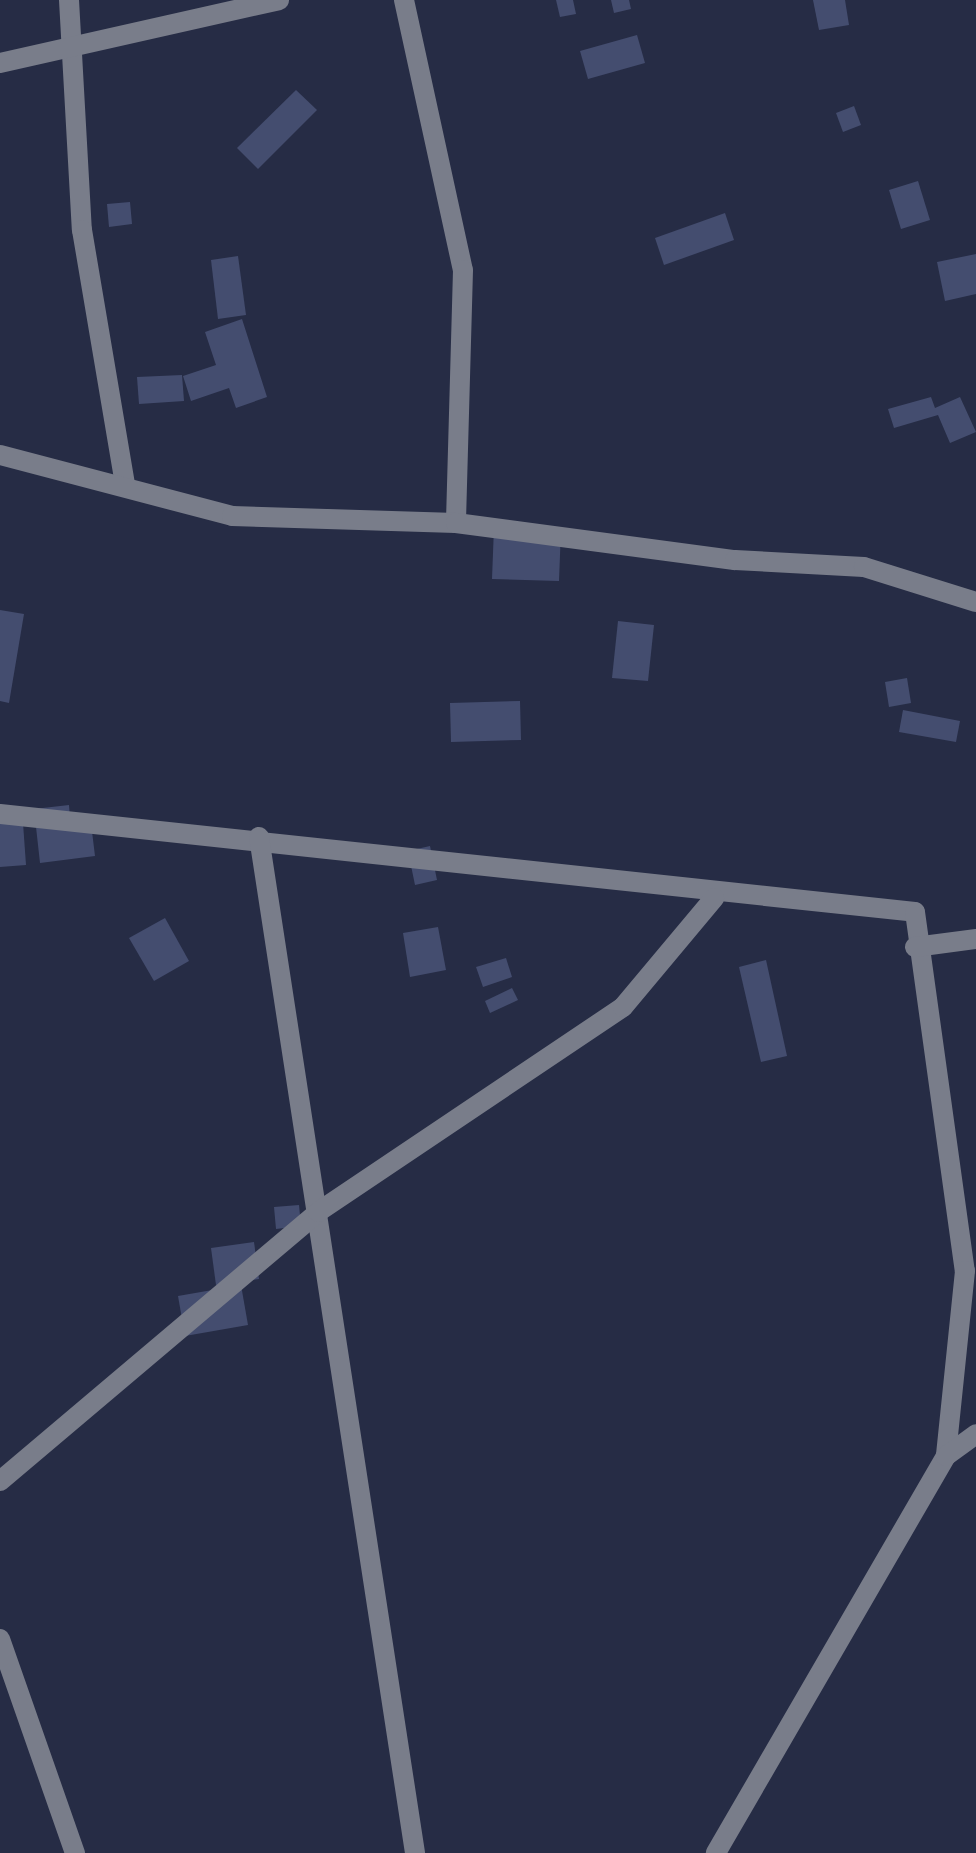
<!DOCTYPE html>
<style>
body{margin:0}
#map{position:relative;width:976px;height:1853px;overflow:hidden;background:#262c45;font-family:"Golos Text",sans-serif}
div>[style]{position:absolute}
.building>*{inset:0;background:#444d6f}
.street>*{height:20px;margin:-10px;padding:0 10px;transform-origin:10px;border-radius:10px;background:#797d8a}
span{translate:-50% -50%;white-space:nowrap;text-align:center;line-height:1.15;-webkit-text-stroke:10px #262c45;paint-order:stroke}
</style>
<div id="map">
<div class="building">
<i style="clip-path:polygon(556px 0,573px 0,576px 14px,560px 17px)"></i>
<i style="clip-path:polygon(611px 0,629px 0,631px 9px,614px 13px)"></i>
<i style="clip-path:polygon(813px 0,845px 0,849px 25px,819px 30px)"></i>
<i style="clip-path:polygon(637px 35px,645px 63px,588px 79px,580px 51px)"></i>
<i style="clip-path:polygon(296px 90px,317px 110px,258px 169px,237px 148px)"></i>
<i style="clip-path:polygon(854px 106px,861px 125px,843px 132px,836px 113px)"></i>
<i style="clip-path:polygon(918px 181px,930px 220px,901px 229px,889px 190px)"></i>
<i style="clip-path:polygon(130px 202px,132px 224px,109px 227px,107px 204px)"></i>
<i style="clip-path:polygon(725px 213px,734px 240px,664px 265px,655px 238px)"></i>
<i style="clip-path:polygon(976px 254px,976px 294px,945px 301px,937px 262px)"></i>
<i style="clip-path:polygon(238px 256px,246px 315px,218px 319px,211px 260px)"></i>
<i style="clip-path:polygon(242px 319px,267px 397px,236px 408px,229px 388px,191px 401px,183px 376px,216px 365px,205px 332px)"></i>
<i style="clip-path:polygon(182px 375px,184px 401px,139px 404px,137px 377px)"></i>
<i style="clip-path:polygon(931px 397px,935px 408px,960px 397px,976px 432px,950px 443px,938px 415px,894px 428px,888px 409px)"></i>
<i style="clip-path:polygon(494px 527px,561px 529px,559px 581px,492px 579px)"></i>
<i style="clip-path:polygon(0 610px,24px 614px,9px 703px,0 701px)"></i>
<i style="clip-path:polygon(618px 621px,654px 625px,648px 681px,612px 678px)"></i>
<i style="clip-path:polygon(907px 678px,911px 703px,889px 707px,885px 682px)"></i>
<i style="clip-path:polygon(520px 701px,521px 740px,451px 742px,450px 703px)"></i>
<i style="clip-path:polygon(903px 710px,960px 721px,956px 742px,899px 732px)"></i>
<i style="clip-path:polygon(69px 805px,70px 818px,90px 815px,95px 856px,40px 863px,34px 809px)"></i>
<i style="clip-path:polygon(23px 823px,26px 865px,0 867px,0 824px)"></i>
<i style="clip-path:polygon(430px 846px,437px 880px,415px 885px,408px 851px)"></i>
<i style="clip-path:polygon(165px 918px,189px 961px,154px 981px,129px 938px)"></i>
<i style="clip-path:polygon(438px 927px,446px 970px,410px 977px,403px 933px)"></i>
<i style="clip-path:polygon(506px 958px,512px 977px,483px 987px,476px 967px)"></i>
<i style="clip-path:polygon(766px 960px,787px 1056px,761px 1062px,739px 967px)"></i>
<i style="clip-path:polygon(512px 988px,518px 1000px,490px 1013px,485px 1001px)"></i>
<i style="clip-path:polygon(299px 1205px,301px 1226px,276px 1229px,274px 1207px)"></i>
<i style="clip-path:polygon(254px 1242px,259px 1279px,216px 1285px,211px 1248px)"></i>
<i style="clip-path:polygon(241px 1285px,248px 1325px,185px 1336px,178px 1296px)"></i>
</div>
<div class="street">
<i style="left:69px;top:0;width:230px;rotate:86.8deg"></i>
<i style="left:82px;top:230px;width:259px;rotate:80.4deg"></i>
<i style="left:404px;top:0;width:276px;rotate:77.7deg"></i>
<i style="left:463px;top:270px;width:253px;rotate:91.6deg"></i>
<i style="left:0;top:63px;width:286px;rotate:-12.7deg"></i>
<i style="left:0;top:455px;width:240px;rotate:14.7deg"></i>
<i style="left:232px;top:516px;width:224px;rotate:1.8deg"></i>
<i style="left:456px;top:523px;width:281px;rotate:7.6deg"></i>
<i style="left:735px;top:560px;width:129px;rotate:3.1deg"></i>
<i style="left:864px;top:567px;width:117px;rotate:17.4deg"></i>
<i style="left:0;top:814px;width:920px;rotate:6.11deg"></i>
<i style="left:915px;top:912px;width:362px;rotate:82.1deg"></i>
<i style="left:965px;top:1271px;width:186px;rotate:95.9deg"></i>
<i style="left:946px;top:1456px;width:459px;rotate:120.1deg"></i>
<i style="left:259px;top:837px;width:1028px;rotate:81.27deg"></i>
<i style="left:915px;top:947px;width:62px;rotate:-7.5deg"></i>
<i style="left:946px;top:1456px;width:37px;rotate:-36deg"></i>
<i style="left:0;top:1481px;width:417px;rotate:-40.2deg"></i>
<i style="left:318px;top:1212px;width:367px;rotate:-33.9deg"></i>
<i style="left:623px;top:1007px;width:142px;rotate:-50.1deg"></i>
<i style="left:0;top:1639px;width:227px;rotate:70.7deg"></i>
</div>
</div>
